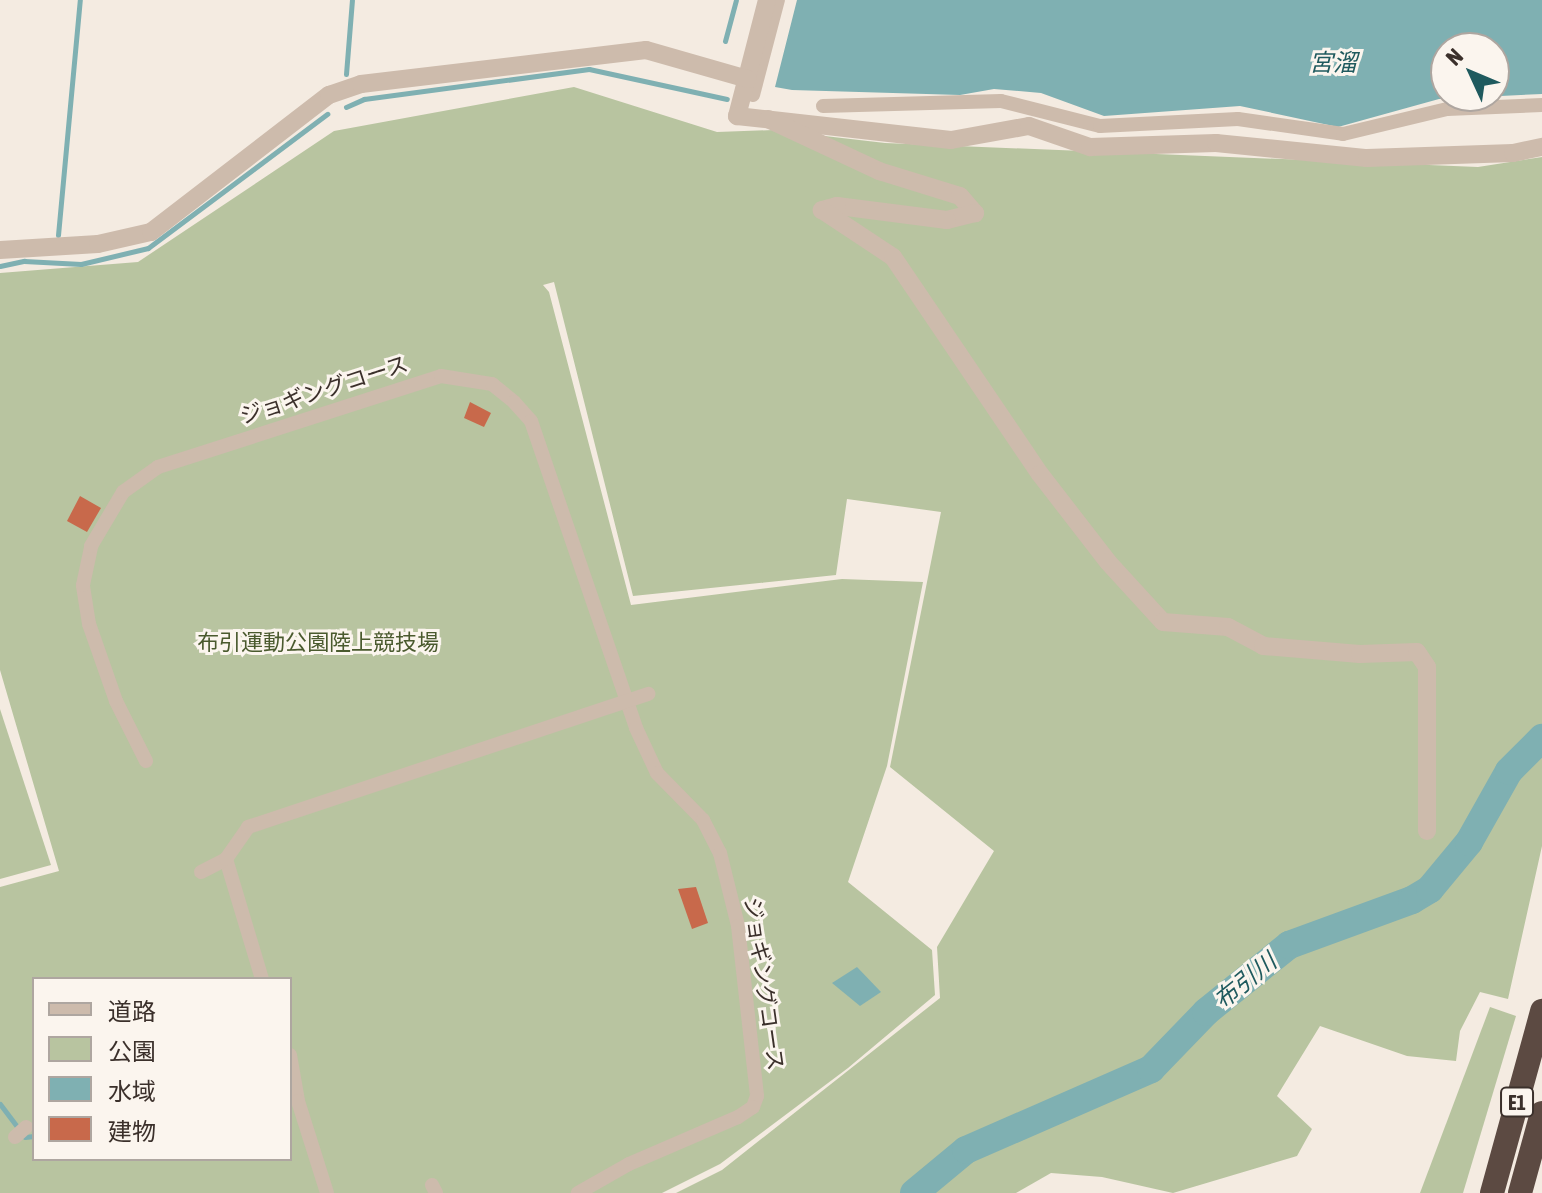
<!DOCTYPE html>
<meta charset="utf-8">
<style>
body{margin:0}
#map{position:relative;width:1542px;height:1193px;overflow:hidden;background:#f4ebe1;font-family:"Asap Condensed","Noto Sans JP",sans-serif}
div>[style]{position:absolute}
.green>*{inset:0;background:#b8c4a0}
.water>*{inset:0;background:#7fb0b2}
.stream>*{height:5px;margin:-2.5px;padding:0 2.5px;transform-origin:2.5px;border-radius:2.5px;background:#7fb0b2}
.river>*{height:28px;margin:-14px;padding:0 14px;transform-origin:14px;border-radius:14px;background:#7fb0b2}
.building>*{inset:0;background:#c8694b}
.pedestrian>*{height:14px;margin:-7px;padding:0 7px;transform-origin:7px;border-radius:7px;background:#cdbbac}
.minor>*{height:18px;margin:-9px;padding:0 9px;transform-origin:9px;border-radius:9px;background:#cdbbac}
.motorway>*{height:24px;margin:-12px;padding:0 12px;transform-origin:12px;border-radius:12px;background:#5c4a42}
span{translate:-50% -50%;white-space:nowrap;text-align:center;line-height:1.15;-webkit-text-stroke:6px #fbf5ee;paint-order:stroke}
.shield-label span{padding:2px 6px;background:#fbf5ee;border:2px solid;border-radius:6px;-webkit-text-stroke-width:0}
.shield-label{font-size:20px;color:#3b302b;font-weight:700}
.street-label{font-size:22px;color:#3b302b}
.park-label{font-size:22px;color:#4a5a2e}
.water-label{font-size:24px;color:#1f5a5e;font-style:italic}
.legend{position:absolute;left:32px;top:977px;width:260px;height:184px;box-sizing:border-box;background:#fbf5ee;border:2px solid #aea6a0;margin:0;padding:10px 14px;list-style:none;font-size:24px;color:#3b302b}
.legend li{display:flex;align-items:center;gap:16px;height:40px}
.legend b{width:40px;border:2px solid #aea6a0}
.north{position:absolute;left:1430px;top:32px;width:80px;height:80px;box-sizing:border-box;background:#fbf5ee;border:2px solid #aea6a0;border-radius:50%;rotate:314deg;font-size:22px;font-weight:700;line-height:32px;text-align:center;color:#3b302b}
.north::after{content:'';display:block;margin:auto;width:28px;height:36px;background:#1f5a5e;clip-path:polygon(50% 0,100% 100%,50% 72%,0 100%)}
</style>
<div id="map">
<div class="green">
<i style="clip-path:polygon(evenodd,574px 87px,717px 132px,773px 130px,885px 143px,1478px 167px,1542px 157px,1542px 846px,1508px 999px,1480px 992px,1460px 1031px,1456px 1061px,1407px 1056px,1320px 1026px,1277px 1096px,1312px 1129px,1297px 1156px,1173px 1193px,1102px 1177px,1051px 1173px,1016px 1193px,676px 1193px,722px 1170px,940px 998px,937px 947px,994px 851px,890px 767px,941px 512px,847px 499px,836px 575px,633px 596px,554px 282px,543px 285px,549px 292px,631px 605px,842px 579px,923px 582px,887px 766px,848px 882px,932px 950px,935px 995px,848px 1068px,720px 1164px,662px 1193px,0 1193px,0 887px,59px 871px,0 670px,0 273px,138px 262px,334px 131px,574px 87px,34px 979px,290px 979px,290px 1159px,34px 1159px,34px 979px)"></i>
<i style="clip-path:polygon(0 709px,51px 865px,0 879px)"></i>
<i style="clip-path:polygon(1490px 1007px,1516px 1016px,1463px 1193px,1420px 1193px)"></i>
</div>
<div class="water">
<i style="clip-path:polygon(evenodd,797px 0,1542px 0,1542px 94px,1439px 99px,1338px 127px,1240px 106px,1104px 116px,1041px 93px,994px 89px,960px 95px,792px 90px,775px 87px,797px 0,1446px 48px,1494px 48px,1494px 96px,1446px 96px,1446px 48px)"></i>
<i style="clip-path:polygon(857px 967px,881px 992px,860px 1006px,832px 983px)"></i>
</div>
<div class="stream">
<i style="left:725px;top:41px;width:42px;rotate:-75deg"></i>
<i style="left:346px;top:74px;width:74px;rotate:-85.4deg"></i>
<i style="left:346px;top:107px;width:20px;rotate:-24deg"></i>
<i style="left:364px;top:99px;width:227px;rotate:-7.6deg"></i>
<i style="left:589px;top:69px;width:141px;rotate:12.3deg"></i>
<i style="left:58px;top:235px;width:236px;rotate:-84.7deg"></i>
<i style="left:0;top:266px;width:25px;rotate:-12deg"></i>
<i style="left:24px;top:261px;width:57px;rotate:3deg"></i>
<i style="left:81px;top:264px;width:69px;rotate:-13.4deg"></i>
<i style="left:148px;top:248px;width:224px;rotate:-36.8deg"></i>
<i style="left:0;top:1104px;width:41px;rotate:52.9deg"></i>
<i style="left:25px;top:1137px;width:9px;rotate:-6deg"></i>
</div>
<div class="river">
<i style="left:914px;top:1193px;width:67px;rotate:-39.6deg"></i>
<i style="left:966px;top:1150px;width:202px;rotate:-23.6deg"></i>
<i style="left:1151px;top:1069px;width:79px;rotate:-46deg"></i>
<i style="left:1206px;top:1012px;width:107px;rotate:-38.9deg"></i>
<i style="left:1289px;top:945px;width:131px;rotate:-20.1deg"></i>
<i style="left:1412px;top:900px;width:21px;rotate:-31deg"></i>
<i style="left:1430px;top:889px;width:61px;rotate:-50.3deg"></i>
<i style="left:1469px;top:842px;width:81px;rotate:-60.6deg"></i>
<i style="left:1509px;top:771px;width:47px;rotate:-45deg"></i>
</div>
<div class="building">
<i style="clip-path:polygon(470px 402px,491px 413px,484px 427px,464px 418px)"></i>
<i style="clip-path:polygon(80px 496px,101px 508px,87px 532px,67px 521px)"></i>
<i style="clip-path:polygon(696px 887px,708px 923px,692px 929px,678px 889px)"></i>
</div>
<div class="pedestrian">
<i style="left:753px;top:95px;width:98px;rotate:-75.3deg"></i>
<i style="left:823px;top:106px;width:178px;rotate:-1.6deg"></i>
<i style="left:1001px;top:101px;width:102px;rotate:14.2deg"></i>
<i style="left:1100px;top:126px;width:138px;rotate:-2.9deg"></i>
<i style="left:1238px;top:119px;width:106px;rotate:8.1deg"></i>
<i style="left:1343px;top:134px;width:107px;rotate:-13.5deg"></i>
<i style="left:1447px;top:109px;width:95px;rotate:-2.4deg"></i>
<i style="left:146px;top:761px;width:67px;rotate:-116.6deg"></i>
<i style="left:116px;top:701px;width:82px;rotate:-109.3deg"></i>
<i style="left:89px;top:624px;width:39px;rotate:-99deg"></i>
<i style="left:83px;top:585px;width:40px;rotate:-78deg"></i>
<i style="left:91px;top:546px;width:63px;rotate:-59.3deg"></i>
<i style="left:123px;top:492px;width:43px;rotate:-35.5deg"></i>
<i style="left:158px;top:467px;width:297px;rotate:-17.8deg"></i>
<i style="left:441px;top:376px;width:52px;rotate:8.9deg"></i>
<i style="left:492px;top:384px;width:28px;rotate:39deg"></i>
<i style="left:514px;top:402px;width:25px;rotate:48deg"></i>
<i style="left:531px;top:421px;width:324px;rotate:71.1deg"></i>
<i style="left:636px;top:728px;width:50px;rotate:65deg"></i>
<i style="left:657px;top:773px;width:66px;rotate:45.6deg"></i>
<i style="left:703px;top:820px;width:37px;rotate:63deg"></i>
<i style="left:720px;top:853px;width:75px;rotate:76.1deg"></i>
<i style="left:738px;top:926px;width:171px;rotate:83.6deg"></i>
<i style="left:757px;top:1096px;width:12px;rotate:110deg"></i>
<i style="left:753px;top:1107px;width:18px;rotate:146deg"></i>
<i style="left:738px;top:1117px;width:119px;rotate:156.7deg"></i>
<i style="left:629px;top:1164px;width:59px;rotate:150.4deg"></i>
<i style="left:226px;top:859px;width:125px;rotate:73.3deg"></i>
<i style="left:201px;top:872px;width:28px;rotate:-27deg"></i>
<i style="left:226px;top:859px;width:39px;rotate:-55deg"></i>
<i style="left:248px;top:827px;width:422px;rotate:-18.4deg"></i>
<i style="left:290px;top:1055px;width:47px;rotate:80.1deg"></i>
<i style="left:298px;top:1101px;width:96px;rotate:72.5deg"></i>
<i style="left:15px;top:1137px;width:15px;rotate:-42deg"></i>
<i style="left:432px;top:1185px;width:9px;rotate:63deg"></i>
</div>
<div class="minor">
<i style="left:767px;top:0;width:120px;rotate:104.5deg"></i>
<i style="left:737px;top:116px;width:215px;rotate:6.4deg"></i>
<i style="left:951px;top:140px;width:79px;rotate:-10.2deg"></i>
<i style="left:1029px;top:126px;width:65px;rotate:19deg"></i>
<i style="left:1090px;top:147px;width:126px;rotate:-1.8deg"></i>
<i style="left:1216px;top:143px;width:152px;rotate:5.7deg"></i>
<i style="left:1367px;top:158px;width:146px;rotate:-2deg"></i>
<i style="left:1513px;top:153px;width:30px;rotate:-12deg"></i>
<i style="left:768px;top:119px;width:123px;rotate:25.1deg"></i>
<i style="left:879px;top:171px;width:85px;rotate:17.2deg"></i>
<i style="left:960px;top:196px;width:23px;rotate:49deg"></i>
<i style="left:975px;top:213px;width:29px;rotate:166deg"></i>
<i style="left:947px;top:220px;width:111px;rotate:-172.7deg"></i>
<i style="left:837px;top:206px;width:16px;rotate:165deg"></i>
<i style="left:822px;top:210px;width:85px;rotate:33.5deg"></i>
<i style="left:893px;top:257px;width:262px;rotate:55.9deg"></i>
<i style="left:1040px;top:474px;width:111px;rotate:52.3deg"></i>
<i style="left:1108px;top:562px;width:81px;rotate:47.5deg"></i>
<i style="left:1163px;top:622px;width:65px;rotate:4.4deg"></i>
<i style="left:1228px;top:627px;width:40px;rotate:28deg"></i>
<i style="left:1263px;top:646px;width:97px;rotate:4.7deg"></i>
<i style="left:1360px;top:654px;width:57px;rotate:-2deg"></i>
<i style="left:1417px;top:652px;width:18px;rotate:56deg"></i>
<i style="left:1427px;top:667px;width:164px;rotate:90deg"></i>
<i style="left:0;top:250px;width:98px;rotate:-3.5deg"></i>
<i style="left:98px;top:244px;width:54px;rotate:-12.8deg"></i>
<i style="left:151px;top:232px;width:225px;rotate:-37.6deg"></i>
<i style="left:329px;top:95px;width:34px;rotate:-19deg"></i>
<i style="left:361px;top:84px;width:287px;rotate:-6.8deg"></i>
<i style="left:646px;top:50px;width:106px;rotate:15.9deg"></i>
</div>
<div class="motorway">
<i style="left:1492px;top:1193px;width:189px;rotate:-74.6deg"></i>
<i style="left:1520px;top:1193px;width:83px;rotate:-74.6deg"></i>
</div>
<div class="shield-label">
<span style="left:1517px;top:1102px">E1</span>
</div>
<div class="street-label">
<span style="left:324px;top:390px;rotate:-18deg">ジョギングコース</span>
<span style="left:764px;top:984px;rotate:82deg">ジョギングコース</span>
</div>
<div class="park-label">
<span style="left:318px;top:643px">布引運動公園陸上競技場</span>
</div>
<div class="water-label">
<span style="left:1333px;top:63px">宮溜</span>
<span style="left:1245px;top:981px;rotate:-39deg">布引川</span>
</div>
<ul class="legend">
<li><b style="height:10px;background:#cdbbac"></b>道路</li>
<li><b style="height:22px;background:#b8c4a0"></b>公園</li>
<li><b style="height:22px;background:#7fb0b2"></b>水域</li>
<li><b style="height:22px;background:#c8694b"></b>建物</li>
</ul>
<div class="north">N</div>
</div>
